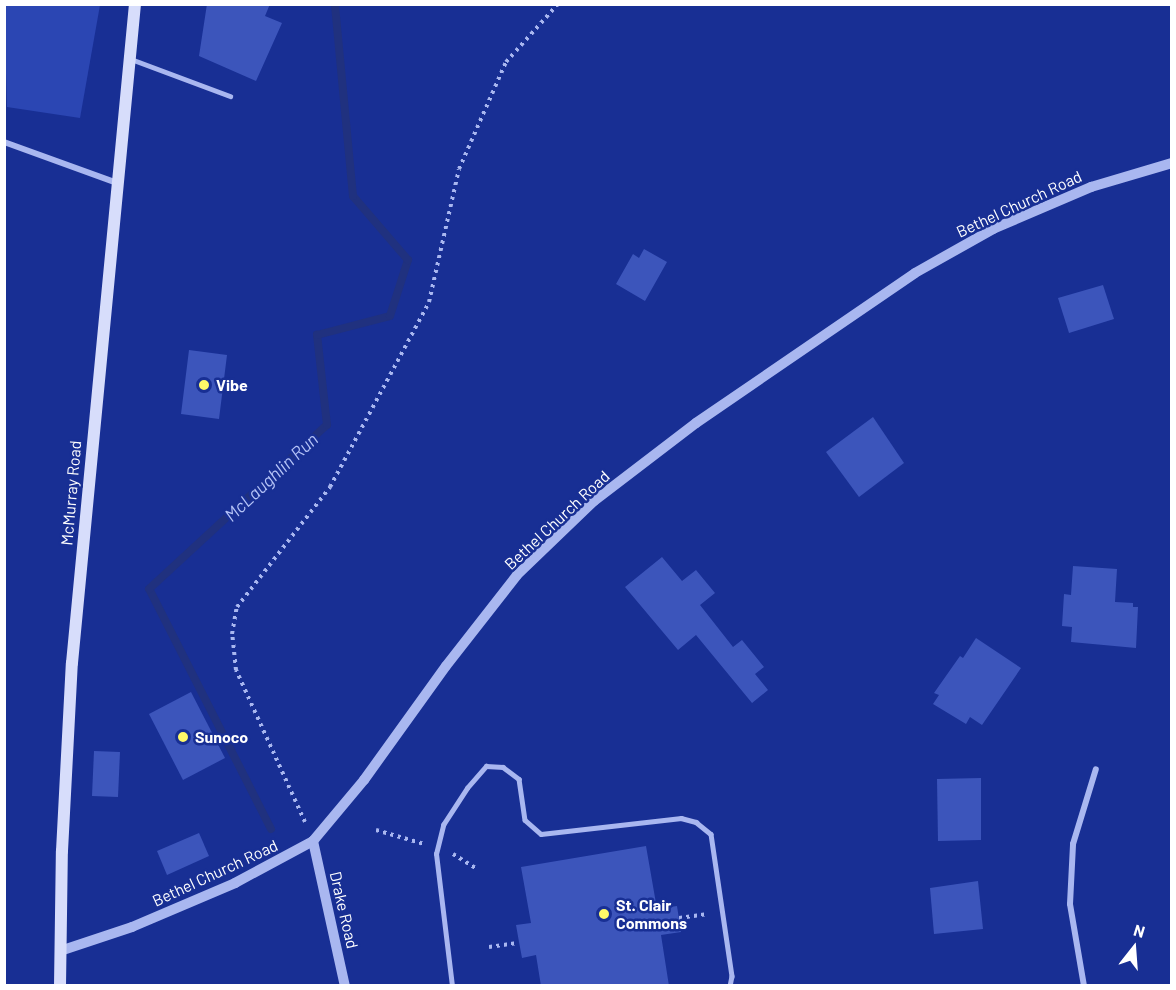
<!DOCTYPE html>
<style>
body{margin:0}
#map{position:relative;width:1176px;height:990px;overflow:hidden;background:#182f94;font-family:Barlow,sans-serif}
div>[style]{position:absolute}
.green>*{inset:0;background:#2b46b3}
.stream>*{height:8px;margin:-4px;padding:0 4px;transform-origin:4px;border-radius:4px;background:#20317f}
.building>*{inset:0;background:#3c55bb}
.path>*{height:4px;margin-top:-2px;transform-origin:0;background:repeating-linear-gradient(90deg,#a9b7f0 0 3px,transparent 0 7.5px)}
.service>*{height:4.5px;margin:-2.25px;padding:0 2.25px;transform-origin:2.25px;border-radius:2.25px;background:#a9b7f0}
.minor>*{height:6px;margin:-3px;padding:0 3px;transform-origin:3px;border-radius:3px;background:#a9b7f0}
.tertiary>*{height:10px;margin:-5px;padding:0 5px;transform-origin:5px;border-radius:5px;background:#a9b7f0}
.secondary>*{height:12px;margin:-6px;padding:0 6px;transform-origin:6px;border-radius:6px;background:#d7ddfb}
.dots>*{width:16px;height:16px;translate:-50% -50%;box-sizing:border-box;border:3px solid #182f94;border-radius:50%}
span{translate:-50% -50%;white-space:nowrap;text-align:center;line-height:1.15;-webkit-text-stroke:5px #182f94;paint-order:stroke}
.street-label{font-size:16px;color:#fff}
.poi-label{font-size:16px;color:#fff;font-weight:700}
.left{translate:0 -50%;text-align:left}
.water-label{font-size:18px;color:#b5c3f7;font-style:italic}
.frame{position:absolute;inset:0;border:6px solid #fff;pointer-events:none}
.north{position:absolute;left:1104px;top:918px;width:60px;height:60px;-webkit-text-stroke:4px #182f94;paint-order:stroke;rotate:17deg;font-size:16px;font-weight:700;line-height:24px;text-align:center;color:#fff}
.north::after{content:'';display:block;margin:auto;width:21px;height:27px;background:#fff;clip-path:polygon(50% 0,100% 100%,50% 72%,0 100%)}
</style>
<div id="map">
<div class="green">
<i style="clip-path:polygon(4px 5px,100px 5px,80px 118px,7px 107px)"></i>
</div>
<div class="stream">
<i style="left:271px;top:829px;width:269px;rotate:-116.9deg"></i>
<i style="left:149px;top:589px;width:242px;rotate:-42.7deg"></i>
<i style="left:327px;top:425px;width:91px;rotate:-96.3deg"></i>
<i style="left:317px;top:335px;width:75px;rotate:-14.6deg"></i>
<i style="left:390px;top:316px;width:59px;rotate:-72.2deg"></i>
<i style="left:408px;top:260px;width:84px;rotate:-130.7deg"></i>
<i style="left:353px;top:196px;width:193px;rotate:-95.4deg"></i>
</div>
<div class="building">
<i style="clip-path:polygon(207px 4px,270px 4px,265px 16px,282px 23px,256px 81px,199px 56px)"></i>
<i style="clip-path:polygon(644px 249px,667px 262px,645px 301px,616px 284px,633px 254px,639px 258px)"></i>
<i style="clip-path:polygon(1103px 285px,1114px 319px,1069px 333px,1058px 298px)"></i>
<i style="clip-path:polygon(189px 350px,227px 355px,219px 419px,181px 414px)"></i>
<i style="clip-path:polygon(873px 417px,904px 463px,859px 497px,826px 452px)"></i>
<i style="clip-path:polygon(662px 557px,682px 581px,696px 570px,715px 593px,700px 605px,733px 647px,742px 640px,764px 667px,755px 674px,768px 690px,752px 703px,696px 635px,678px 650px,625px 587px)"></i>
<i style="clip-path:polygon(1073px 566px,1117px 569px,1115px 602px,1133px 603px,1133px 607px,1138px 607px,1136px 648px,1071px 642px,1072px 627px,1062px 626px,1064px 594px,1071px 595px)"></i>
<i style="clip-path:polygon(976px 638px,1021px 668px,982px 725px,970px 717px,966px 724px,933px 704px,939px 695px,934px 693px,960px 656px,963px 658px)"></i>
<i style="clip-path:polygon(191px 692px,225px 758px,183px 780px,149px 714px)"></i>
<i style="clip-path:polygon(94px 751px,120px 752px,118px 797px,92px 796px)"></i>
<i style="clip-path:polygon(981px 778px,981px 840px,938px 841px,937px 779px)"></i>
<i style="clip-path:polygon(199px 833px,209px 856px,167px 875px,157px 851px)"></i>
<i style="clip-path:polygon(646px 846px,657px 909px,677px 906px,681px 932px,661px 935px,669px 986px,541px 986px,536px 955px,522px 958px,519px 942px,516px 925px,531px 923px,521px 867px)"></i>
<i style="clip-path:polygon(978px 881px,983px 929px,934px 934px,930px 888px)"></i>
</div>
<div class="path">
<i style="left:305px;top:822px;width:167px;rotate:-114.4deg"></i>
<i style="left:236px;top:670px;width:36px;rotate:-96deg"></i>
<i style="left:232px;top:634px;width:27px;rotate:-80deg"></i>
<i style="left:237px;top:607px;width:152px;rotate:-52.2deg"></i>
<i style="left:330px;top:487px;width:210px;rotate:-61.8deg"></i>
<i style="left:429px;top:302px;width:136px;rotate:-77.3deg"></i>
<i style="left:459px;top:169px;width:117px;rotate:-66.3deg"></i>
<i style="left:506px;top:62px;width:78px;rotate:-48.1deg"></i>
<i style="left:376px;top:830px;width:50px;rotate:16.3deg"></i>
<i style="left:453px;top:854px;width:26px;rotate:32deg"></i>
<i style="left:679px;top:918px;width:29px;rotate:-8deg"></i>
<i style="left:489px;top:947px;width:27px;rotate:-8deg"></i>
</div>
<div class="service">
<i style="left:131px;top:59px;width:106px;rotate:20.5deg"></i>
<i style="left:452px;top:986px;width:133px;rotate:-96.9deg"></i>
<i style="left:436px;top:854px;width:30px;rotate:-76deg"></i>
<i style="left:443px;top:825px;width:44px;rotate:-57deg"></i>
<i style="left:467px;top:788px;width:29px;rotate:-49deg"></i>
<i style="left:486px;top:766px;width:17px;rotate:3deg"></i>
<i style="left:503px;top:767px;width:20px;rotate:37deg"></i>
<i style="left:519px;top:779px;width:41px;rotate:81.7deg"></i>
<i style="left:525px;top:820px;width:21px;rotate:41deg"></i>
<i style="left:541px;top:834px;width:141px;rotate:-6.5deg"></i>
<i style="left:681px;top:818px;width:16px;rotate:15deg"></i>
<i style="left:696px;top:822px;width:19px;rotate:39deg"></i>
<i style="left:711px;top:834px;width:144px;rotate:81.6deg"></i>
<i style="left:732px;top:976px;width:10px;rotate:101deg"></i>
</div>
<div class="minor">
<i style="left:4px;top:142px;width:120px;rotate:19.9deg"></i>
<i style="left:1084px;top:986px;width:83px;rotate:-99.7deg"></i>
<i style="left:1070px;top:904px;width:60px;rotate:-87.1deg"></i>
<i style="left:1073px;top:844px;width:78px;rotate:-73deg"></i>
</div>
<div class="tertiary">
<i style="left:313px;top:841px;width:148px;rotate:77.6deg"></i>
<i style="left:60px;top:951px;width:76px;rotate:-18.4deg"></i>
<i style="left:132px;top:927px;width:112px;rotate:-23.1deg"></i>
<i style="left:235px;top:883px;width:89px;rotate:-28.3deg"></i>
<i style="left:313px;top:841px;width:80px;rotate:-50.1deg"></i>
<i style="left:364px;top:780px;width:140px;rotate:-54.3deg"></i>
<i style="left:446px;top:666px;width:115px;rotate:-52deg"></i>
<i style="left:517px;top:575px;width:107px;rotate:-43.9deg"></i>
<i style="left:594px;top:501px;width:128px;rotate:-37.4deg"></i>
<i style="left:696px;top:423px;width:265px;rotate:-34.4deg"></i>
<i style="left:915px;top:273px;width:90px;rotate:-29.4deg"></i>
<i style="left:993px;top:229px;width:107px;rotate:-23.2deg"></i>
<i style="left:1091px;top:187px;width:84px;rotate:-16.5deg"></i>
</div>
<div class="secondary">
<i style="left:60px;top:986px;width:135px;rotate:-89.2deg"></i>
<i style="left:62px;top:851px;width:188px;rotate:-87deg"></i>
<i style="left:72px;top:663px;width:662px;rotate:-84.54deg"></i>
</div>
<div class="dots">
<i style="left:204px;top:385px;background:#fff968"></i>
<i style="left:183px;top:737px;background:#fff968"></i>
<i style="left:604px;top:914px;background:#fff968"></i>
</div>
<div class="street-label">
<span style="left:1019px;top:204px;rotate:-25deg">Bethel Church Road</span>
<span style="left:71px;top:493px;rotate:-85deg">McMurray Road</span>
<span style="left:557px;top:520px;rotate:-43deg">Bethel Church Road</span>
<span style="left:215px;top:873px;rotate:-25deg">Bethel Church Road</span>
<span style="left:344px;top:910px;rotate:77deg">Drake Road</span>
</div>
<div class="poi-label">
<span class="left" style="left:216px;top:385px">Vibe</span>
<span class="left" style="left:195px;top:737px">Sunoco</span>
<span class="left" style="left:616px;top:914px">St. Clair<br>Commons</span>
</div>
<div class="water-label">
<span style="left:271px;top:477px;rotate:-43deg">McLaughlin Run</span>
</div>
<div class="frame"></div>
<div class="north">N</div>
</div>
